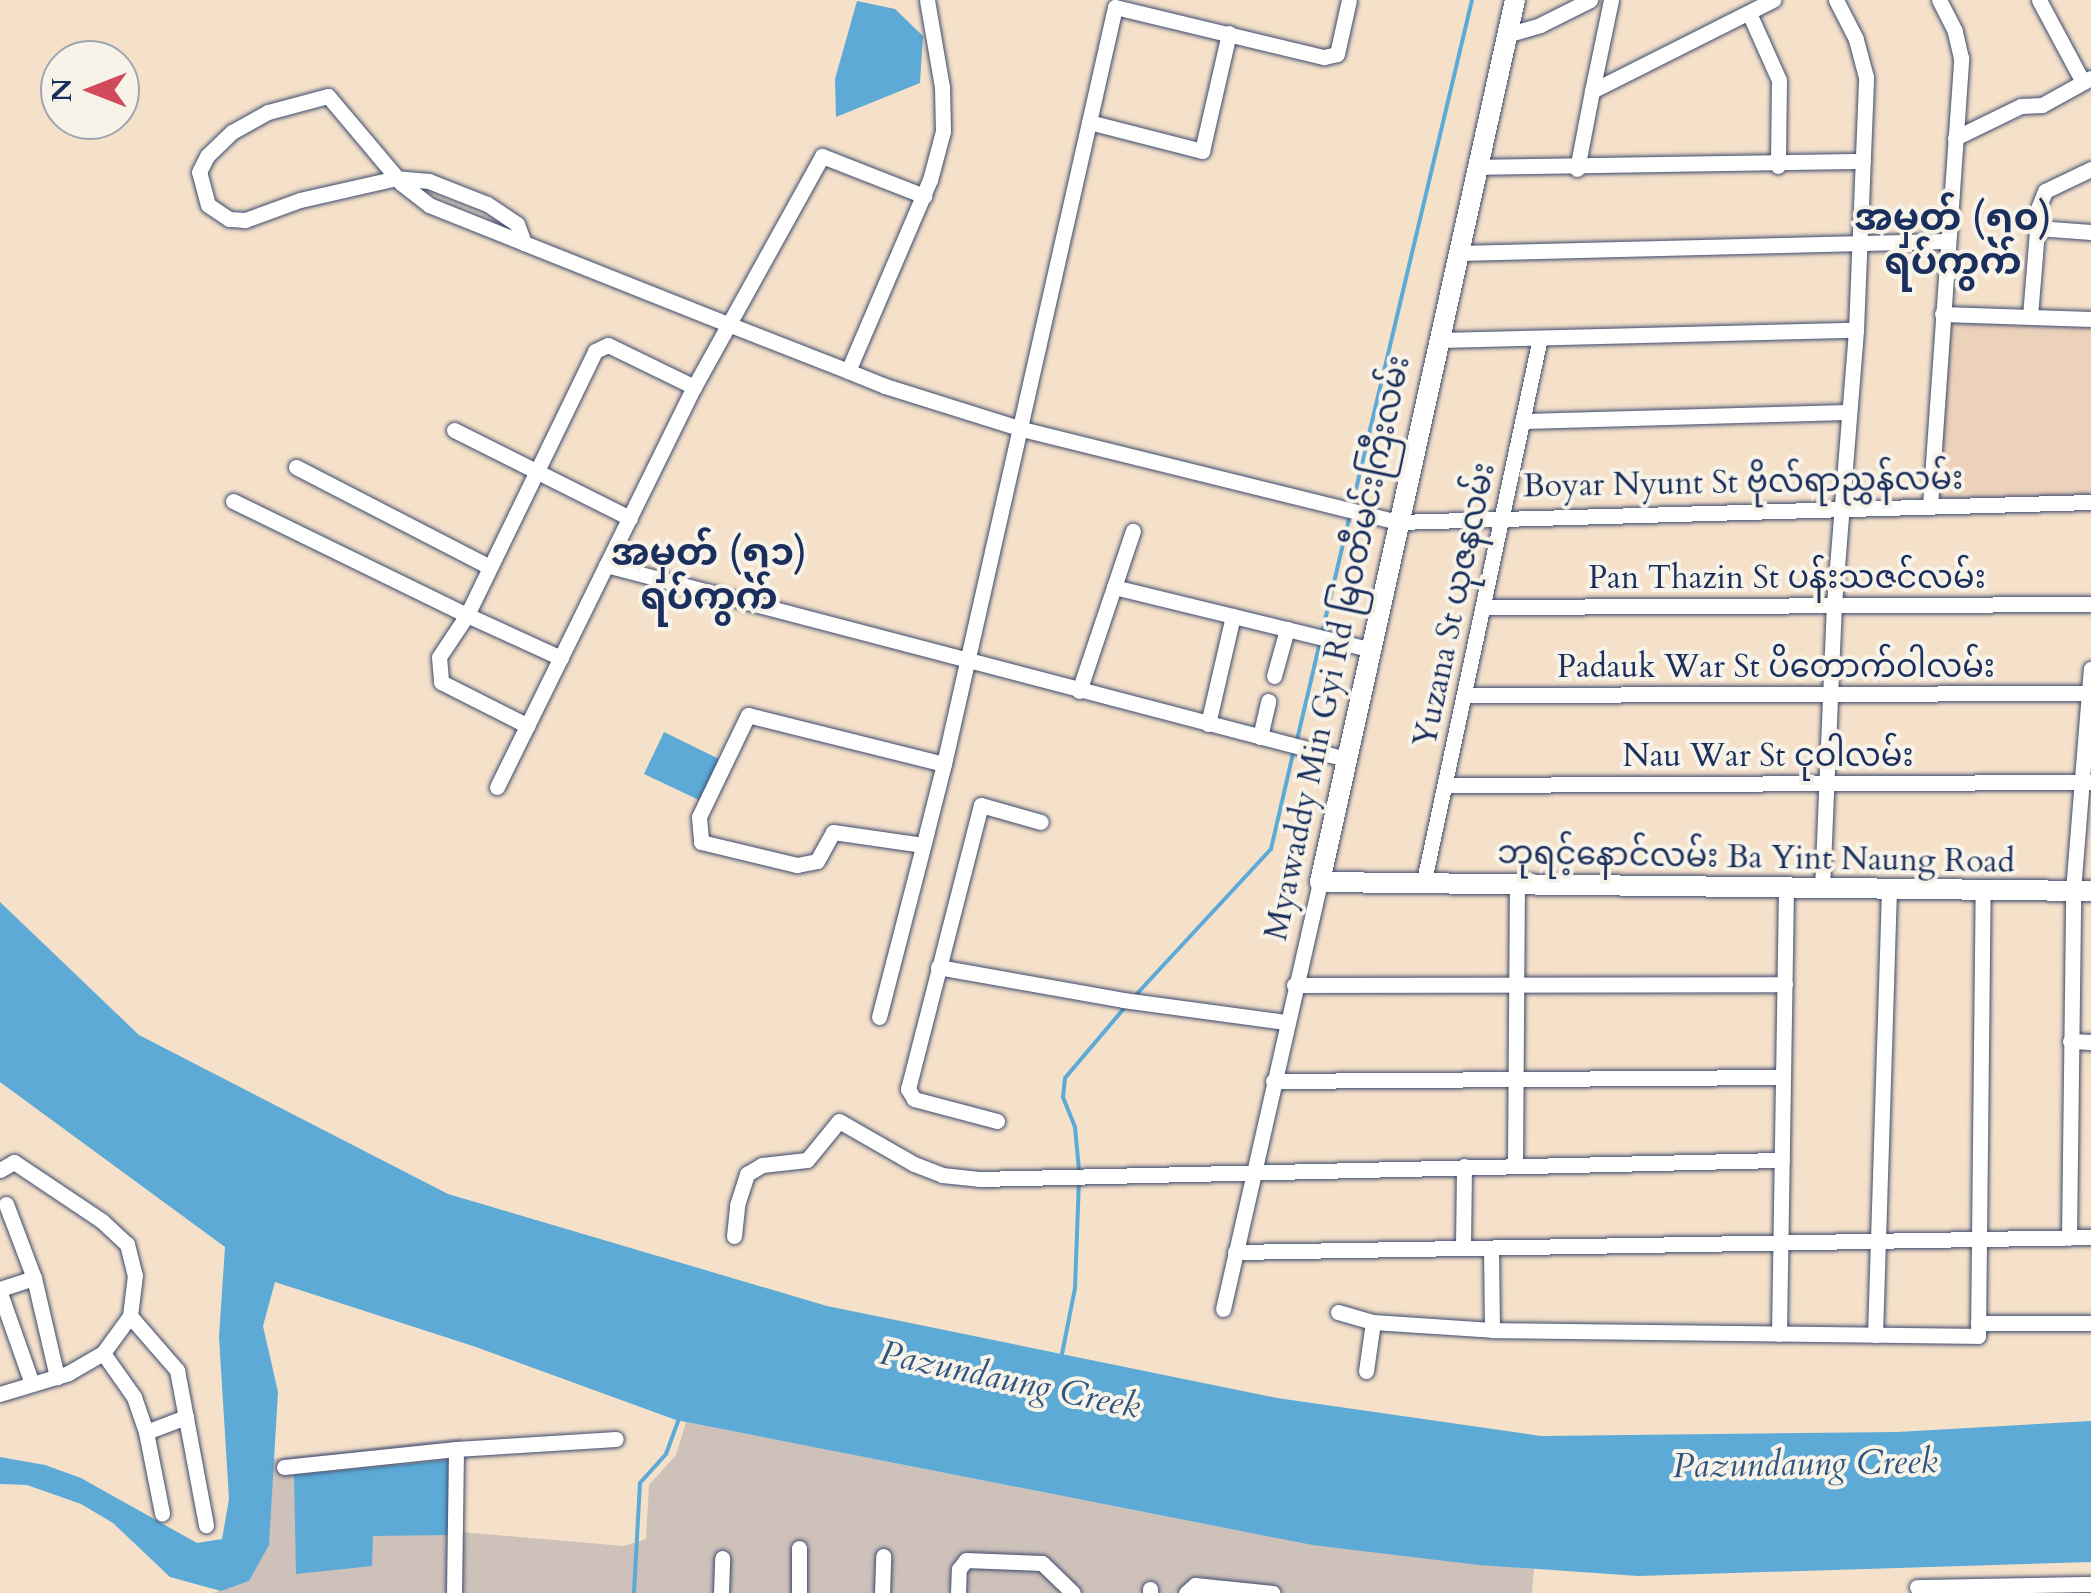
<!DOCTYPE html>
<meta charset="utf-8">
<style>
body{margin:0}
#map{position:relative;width:2091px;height:1593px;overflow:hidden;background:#f5e1ca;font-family:Cardo,"Noto Sans Myanmar",serif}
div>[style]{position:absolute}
.built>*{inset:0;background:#edd2bb}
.industrial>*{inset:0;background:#cec1ba}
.water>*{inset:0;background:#5daad6}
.stream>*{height:4px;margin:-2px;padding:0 2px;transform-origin:2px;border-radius:2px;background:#5daad6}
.roads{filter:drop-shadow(0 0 2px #3c4a6e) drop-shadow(0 0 2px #3c4a6e)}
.minor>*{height:15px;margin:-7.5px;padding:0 7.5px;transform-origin:7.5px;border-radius:7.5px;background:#fff}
.major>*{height:20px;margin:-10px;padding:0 10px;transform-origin:10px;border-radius:10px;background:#fff}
span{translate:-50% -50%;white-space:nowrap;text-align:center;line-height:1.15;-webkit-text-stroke:8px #f7f3e8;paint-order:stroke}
.street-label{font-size:32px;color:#1b2f5e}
.water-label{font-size:35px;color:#2f5482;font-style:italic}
.quarter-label{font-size:38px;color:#1b2f5e;font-weight:700}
.north{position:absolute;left:40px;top:40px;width:100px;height:100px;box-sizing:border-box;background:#f7f3e8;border:2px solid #9fa5b1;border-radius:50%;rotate:270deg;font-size:28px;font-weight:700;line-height:40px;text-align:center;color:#1b2f5e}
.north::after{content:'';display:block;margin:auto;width:35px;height:45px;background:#d1495b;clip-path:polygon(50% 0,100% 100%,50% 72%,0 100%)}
</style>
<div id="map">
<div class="built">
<i style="clip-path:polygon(1949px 318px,2091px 326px,2091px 497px,1935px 501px)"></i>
</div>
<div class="industrial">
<i style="clip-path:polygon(686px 1422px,1312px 1545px,1534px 1569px,1532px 1593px,213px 1593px,249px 1581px,272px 1459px,461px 1438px,461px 1532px,624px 1546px,646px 1539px,649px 1485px,676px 1455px)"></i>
</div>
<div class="water">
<i style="clip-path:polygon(857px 1px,895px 9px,923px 36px,920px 83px,836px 117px,835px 79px)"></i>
<i style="clip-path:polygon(664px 732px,719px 759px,699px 800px,644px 774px)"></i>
<i style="clip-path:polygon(0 902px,139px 1035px,448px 1194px,827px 1306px,1277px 1398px,1541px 1436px,1897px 1432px,2091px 1421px,2091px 1562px,1638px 1576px,1479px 1565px,1312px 1545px,676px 1420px,476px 1347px,275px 1282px,263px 1326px,278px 1392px,269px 1545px,249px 1581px,221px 1591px,170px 1577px,113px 1523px,81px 1504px,27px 1485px,0 1484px,0 1457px,45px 1465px,81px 1478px,197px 1543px,222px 1539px,229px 1499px,219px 1337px,225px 1247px,0 1082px)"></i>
<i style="clip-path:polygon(450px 1460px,449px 1535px,373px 1536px,372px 1566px,296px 1574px,294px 1475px)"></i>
</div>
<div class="stream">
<i style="left:1352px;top:506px;width:520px;rotate:-76.66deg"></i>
<i style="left:1322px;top:633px;width:121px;rotate:-76.7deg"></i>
<i style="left:1297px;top:740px;width:101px;rotate:-76.8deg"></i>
<i style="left:1133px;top:998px;width:203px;rotate:-47.2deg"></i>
<i style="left:1271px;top:849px;width:103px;rotate:-77deg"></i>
<i style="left:1079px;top:1170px;width:43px;rotate:-95.3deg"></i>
<i style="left:1075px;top:1127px;width:32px;rotate:-112deg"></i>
<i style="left:1063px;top:1097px;width:19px;rotate:-84deg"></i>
<i style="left:1065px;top:1078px;width:96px;rotate:-49.7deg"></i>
<i style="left:1061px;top:1359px;width:72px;rotate:-78.8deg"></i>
<i style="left:1075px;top:1288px;width:108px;rotate:-87.9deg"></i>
<i style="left:634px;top:1593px;width:110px;rotate:-86.9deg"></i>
<i style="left:640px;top:1483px;width:39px;rotate:-48deg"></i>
<i style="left:666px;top:1454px;width:40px;rotate:-69.8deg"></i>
</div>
<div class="roads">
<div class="minor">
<i style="left:2039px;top:0;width:93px;rotate:61.8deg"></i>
<i style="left:1749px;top:13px;width:73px;rotate:65.9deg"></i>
<i style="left:1779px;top:80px;width:86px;rotate:90.7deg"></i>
<i style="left:1506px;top:35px;width:35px;rotate:-16deg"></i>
<i style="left:1540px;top:25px;width:56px;rotate:-26.6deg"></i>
<i style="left:1592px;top:91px;width:93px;rotate:-78.2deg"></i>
<i style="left:1089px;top:122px;width:117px;rotate:14.4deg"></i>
<i style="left:1202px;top:151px;width:121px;rotate:-77.1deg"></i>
<i style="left:1955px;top:138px;width:73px;rotate:-25.9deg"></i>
<i style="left:2021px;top:106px;width:21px;rotate:-3deg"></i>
<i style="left:2042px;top:105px;width:56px;rotate:-28.9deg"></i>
<i style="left:1476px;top:167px;width:387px;rotate:-0.9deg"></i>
<i style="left:1577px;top:169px;width:79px;rotate:-79.1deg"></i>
<i style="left:1592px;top:91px;width:203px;rotate:-26.7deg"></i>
<i style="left:2037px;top:228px;width:54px;rotate:4.2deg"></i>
<i style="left:524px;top:243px;width:20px;rotate:-110deg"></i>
<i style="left:517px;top:224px;width:36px;rotate:-146deg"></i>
<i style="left:487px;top:204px;width:62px;rotate:-158.4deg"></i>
<i style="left:429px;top:181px;width:32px;rotate:-175deg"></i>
<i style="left:397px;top:178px;width:99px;rotate:167.2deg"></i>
<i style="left:300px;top:200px;width:59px;rotate:160deg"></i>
<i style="left:245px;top:220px;width:16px;rotate:-176deg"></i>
<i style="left:229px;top:219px;width:25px;rotate:-146deg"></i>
<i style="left:208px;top:205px;width:34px;rotate:-105deg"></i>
<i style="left:199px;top:172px;width:18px;rotate:-63deg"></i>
<i style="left:207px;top:156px;width:35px;rotate:-44deg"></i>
<i style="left:232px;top:132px;width:41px;rotate:-29.1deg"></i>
<i style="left:268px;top:112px;width:62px;rotate:-14.9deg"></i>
<i style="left:328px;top:96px;width:107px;rotate:49.9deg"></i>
<i style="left:397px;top:178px;width:6px;rotate:51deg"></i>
<i style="left:401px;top:183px;width:36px;rotate:38deg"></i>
<i style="left:429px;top:205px;width:102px;rotate:21.8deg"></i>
<i style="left:524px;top:243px;width:219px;rotate:21.7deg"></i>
<i style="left:728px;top:324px;width:129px;rotate:21.4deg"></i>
<i style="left:848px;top:371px;width:40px;rotate:22deg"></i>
<i style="left:885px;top:386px;width:144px;rotate:17.4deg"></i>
<i style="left:1022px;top:429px;width:386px;rotate:13.9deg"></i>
<i style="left:1397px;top:522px;width:694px;rotate:-1.65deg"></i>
<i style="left:1456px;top:253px;width:491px;rotate:-1.4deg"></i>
<i style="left:1942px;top:314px;width:149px;rotate:1.9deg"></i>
<i style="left:2030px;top:316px;width:110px;rotate:-85.3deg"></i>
<i style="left:2039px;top:206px;width:16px;rotate:-68deg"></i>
<i style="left:2045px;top:191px;width:51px;rotate:-25.6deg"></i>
<i style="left:1437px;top:340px;width:419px;rotate:-1.4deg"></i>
<i style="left:848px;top:371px;width:208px;rotate:-66.8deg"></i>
<i style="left:930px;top:180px;width:51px;rotate:-75.1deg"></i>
<i style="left:943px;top:131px;width:44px;rotate:-91.3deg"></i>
<i style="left:942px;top:87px;width:88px;rotate:-99.8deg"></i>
<i style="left:1523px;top:421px;width:325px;rotate:-1.6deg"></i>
<i style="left:454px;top:430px;width:197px;rotate:26.6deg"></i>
<i style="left:296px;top:467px;width:218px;rotate:27.3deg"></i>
<i style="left:233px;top:501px;width:260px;rotate:26deg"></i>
<i style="left:467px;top:615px;width:50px;rotate:123.7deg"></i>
<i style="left:439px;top:657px;width:25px;rotate:85deg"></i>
<i style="left:441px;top:682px;width:97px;rotate:26.8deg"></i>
<i style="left:1930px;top:506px;width:449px;rotate:-86deg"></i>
<i style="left:1961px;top:58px;width:28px;rotate:-103deg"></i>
<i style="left:1955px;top:31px;width:35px;rotate:-117deg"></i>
<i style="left:606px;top:565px;width:765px;rotate:14.69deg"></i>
<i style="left:1114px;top:587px;width:262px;rotate:13.7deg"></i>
<i style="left:1483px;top:607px;width:608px;rotate:-0.28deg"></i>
<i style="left:561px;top:658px;width:103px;rotate:-155.4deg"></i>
<i style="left:467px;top:615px;width:293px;rotate:-64.1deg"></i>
<i style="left:595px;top:351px;width:14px;rotate:-25deg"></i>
<i style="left:608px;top:345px;width:96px;rotate:26deg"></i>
<i style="left:1274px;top:676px;width:49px;rotate:-74.5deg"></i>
<i style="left:1079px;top:691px;width:169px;rotate:-71.4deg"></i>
<i style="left:1464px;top:695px;width:625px;rotate:-0.18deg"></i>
<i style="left:1208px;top:724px;width:111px;rotate:-77deg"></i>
<i style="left:1260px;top:737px;width:37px;rotate:-77deg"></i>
<i style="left:944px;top:764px;width:776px;rotate:-77.27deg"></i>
<i style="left:1115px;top:7px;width:215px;rotate:13.5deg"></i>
<i style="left:1324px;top:57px;width:13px;rotate:-13deg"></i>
<i style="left:1337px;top:54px;width:55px;rotate:-77.5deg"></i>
<i style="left:1445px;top:785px;width:646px;rotate:-0.27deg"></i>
<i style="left:497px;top:787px;width:446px;rotate:-63.8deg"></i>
<i style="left:694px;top:387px;width:264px;rotate:-61deg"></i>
<i style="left:822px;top:156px;width:110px;rotate:21.4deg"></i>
<i style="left:1423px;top:885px;width:559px;rotate:-77.93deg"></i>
<i style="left:1822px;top:889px;width:285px;rotate:-87.6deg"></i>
<i style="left:1834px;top:604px;width:275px;rotate:-85.4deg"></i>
<i style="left:1856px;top:330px;width:253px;rotate:-87.7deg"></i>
<i style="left:1866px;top:77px;width:39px;rotate:-105deg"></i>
<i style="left:1856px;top:39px;width:44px;rotate:-117.1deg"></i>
<i style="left:938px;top:967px;width:188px;rotate:10.1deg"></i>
<i style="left:1123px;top:1000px;width:164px;rotate:7.7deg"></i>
<i style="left:1294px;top:985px;width:491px;rotate:-0.1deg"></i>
<i style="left:879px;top:1017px;width:192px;rotate:-75.5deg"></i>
<i style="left:927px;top:831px;width:69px;rotate:-75.8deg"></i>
<i style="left:944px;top:764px;width:202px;rotate:-166deg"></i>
<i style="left:748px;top:715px;width:113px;rotate:115.7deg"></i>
<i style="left:699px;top:817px;width:25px;rotate:85deg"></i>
<i style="left:701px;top:842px;width:99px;rotate:13.5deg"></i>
<i style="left:797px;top:865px;width:20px;rotate:-11deg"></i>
<i style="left:817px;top:861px;width:33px;rotate:-61deg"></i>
<i style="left:833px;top:832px;width:91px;rotate:8.2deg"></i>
<i style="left:2070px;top:1041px;width:21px;rotate:3deg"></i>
<i style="left:1273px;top:1081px;width:510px;rotate:-0.45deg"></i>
<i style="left:997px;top:1121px;width:86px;rotate:-165.2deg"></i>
<i style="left:914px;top:1099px;width:12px;rotate:-121deg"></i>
<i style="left:908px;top:1089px;width:293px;rotate:-75.6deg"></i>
<i style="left:981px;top:805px;width:62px;rotate:15.8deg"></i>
<i style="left:1515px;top:1164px;width:278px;rotate:-89.6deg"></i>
<i style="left:0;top:1170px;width:16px;rotate:-30deg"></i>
<i style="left:14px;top:1162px;width:106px;rotate:33.8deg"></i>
<i style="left:102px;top:1221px;width:34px;rotate:43deg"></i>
<i style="left:127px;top:1244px;width:32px;rotate:76deg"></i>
<i style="left:135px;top:1275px;width:41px;rotate:97deg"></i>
<i style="left:130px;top:1316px;width:46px;rotate:126.1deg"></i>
<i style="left:103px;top:1353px;width:39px;rotate:150deg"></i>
<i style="left:69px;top:1373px;width:72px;rotate:163.1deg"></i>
<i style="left:6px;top:1204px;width:79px;rotate:69.3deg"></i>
<i style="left:34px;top:1278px;width:102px;rotate:76.9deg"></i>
<i style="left:734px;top:1236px;width:31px;rotate:-84deg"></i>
<i style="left:737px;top:1205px;width:33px;rotate:-72deg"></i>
<i style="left:747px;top:1174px;width:17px;rotate:-31deg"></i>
<i style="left:762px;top:1165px;width:45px;rotate:-6.3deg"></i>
<i style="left:807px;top:1160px;width:50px;rotate:-50.6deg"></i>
<i style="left:839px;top:1121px;width:86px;rotate:29.8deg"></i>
<i style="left:914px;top:1164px;width:30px;rotate:21deg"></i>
<i style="left:942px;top:1175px;width:37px;rotate:6deg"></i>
<i style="left:979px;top:1179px;width:803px;rotate:-1.36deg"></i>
<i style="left:2069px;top:1238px;width:347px;rotate:-89.3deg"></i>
<i style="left:2073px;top:891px;width:223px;rotate:-85.4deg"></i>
<i style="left:1463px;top:1248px;width:82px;rotate:-89.3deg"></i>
<i style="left:1491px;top:1248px;width:82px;rotate:89.3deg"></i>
<i style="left:1492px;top:1330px;width:486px;rotate:0.7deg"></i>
<i style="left:1978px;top:1336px;width:446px;rotate:-89.4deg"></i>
<i style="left:1235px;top:1252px;width:856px;rotate:-1deg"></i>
<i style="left:0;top:1289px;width:36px;rotate:-18deg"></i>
<i style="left:0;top:1293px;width:96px;rotate:70.6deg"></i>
<i style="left:1223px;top:1309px;width:438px;rotate:-77.2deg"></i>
<i style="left:1338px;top:1312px;width:36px;rotate:16deg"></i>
<i style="left:1373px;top:1322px;width:119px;rotate:3.8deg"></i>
<i style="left:130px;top:1316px;width:72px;rotate:49deg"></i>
<i style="left:177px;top:1370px;width:158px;rotate:79.4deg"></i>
<i style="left:1978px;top:1323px;width:113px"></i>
<i style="left:1779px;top:1334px;width:445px;rotate:-89.1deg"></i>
<i style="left:1875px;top:1335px;width:446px;rotate:-88.2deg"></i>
<i style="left:103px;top:1353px;width:54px;rotate:54.8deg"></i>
<i style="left:134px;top:1397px;width:37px;rotate:71deg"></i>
<i style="left:146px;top:1432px;width:83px;rotate:78.8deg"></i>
<i style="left:1366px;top:1371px;width:49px;rotate:-81.9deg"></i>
<i style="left:146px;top:1432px;width:43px;rotate:-20.6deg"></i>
<i style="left:284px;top:1467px;width:173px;rotate:-6deg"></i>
<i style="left:456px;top:1449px;width:160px;rotate:-3.6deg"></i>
<i style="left:1917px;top:1587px;width:174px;rotate:-1deg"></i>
<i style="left:454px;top:1593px;width:144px;rotate:-89.2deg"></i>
<i style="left:721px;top:1593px;width:35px;rotate:-88deg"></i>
<i style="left:799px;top:1593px;width:45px;rotate:-90deg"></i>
<i style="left:882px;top:1593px;width:37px;rotate:-88deg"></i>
<i style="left:958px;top:1593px;width:24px;rotate:-88deg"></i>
<i style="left:959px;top:1569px;width:11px;rotate:-52deg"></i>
<i style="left:966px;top:1560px;width:76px;rotate:2.3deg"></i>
<i style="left:1042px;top:1563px;width:43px;rotate:44.1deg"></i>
<i style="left:1150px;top:1593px;width:4px;rotate:-90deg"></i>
<i style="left:1186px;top:1593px;width:12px;rotate:-42deg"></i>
<i style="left:1195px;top:1585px;width:78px;rotate:5.9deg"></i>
</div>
<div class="major">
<i style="left:1515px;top:0;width:903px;rotate:102.47deg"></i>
<i style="left:1320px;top:882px;width:771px;rotate:0.67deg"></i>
</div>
</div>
<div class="street-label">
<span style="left:1743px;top:483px;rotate:-1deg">Boyar Nyunt St ဗိုလ်ရာညွှန်လမ်း</span>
<span style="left:1787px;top:578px">Pan Thazin St ပန်းသဇင်လမ်း</span>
<span style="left:1455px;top:605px;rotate:-78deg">Yuzana St ယုဇနလမ်း</span>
<span style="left:1338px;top:648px;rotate:-78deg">Myawaddy Min Gyi Rd မြဝတီမင်းကြီးလမ်း</span>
<span style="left:1776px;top:667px">Padauk War St ပိတောက်ဝါလမ်း</span>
<span style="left:1768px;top:756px">Nau War St ငုဝါလမ်း</span>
<span style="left:1756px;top:858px;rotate:1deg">ဘုရင့်နောင်လမ်း Ba Yint Naung Road</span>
</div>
<div class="water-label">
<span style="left:1010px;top:1380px;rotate:12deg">Pazundaung Creek</span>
<span style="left:1805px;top:1464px;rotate:-1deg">Pazundaung Creek</span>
</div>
<div class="quarter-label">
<span style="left:1953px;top:241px">အမှတ် (၅၀)<br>ရပ်ကွက်</span>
<span style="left:709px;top:576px">အမှတ် (၅၁)<br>ရပ်ကွက်</span>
</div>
<div class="north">N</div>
</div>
